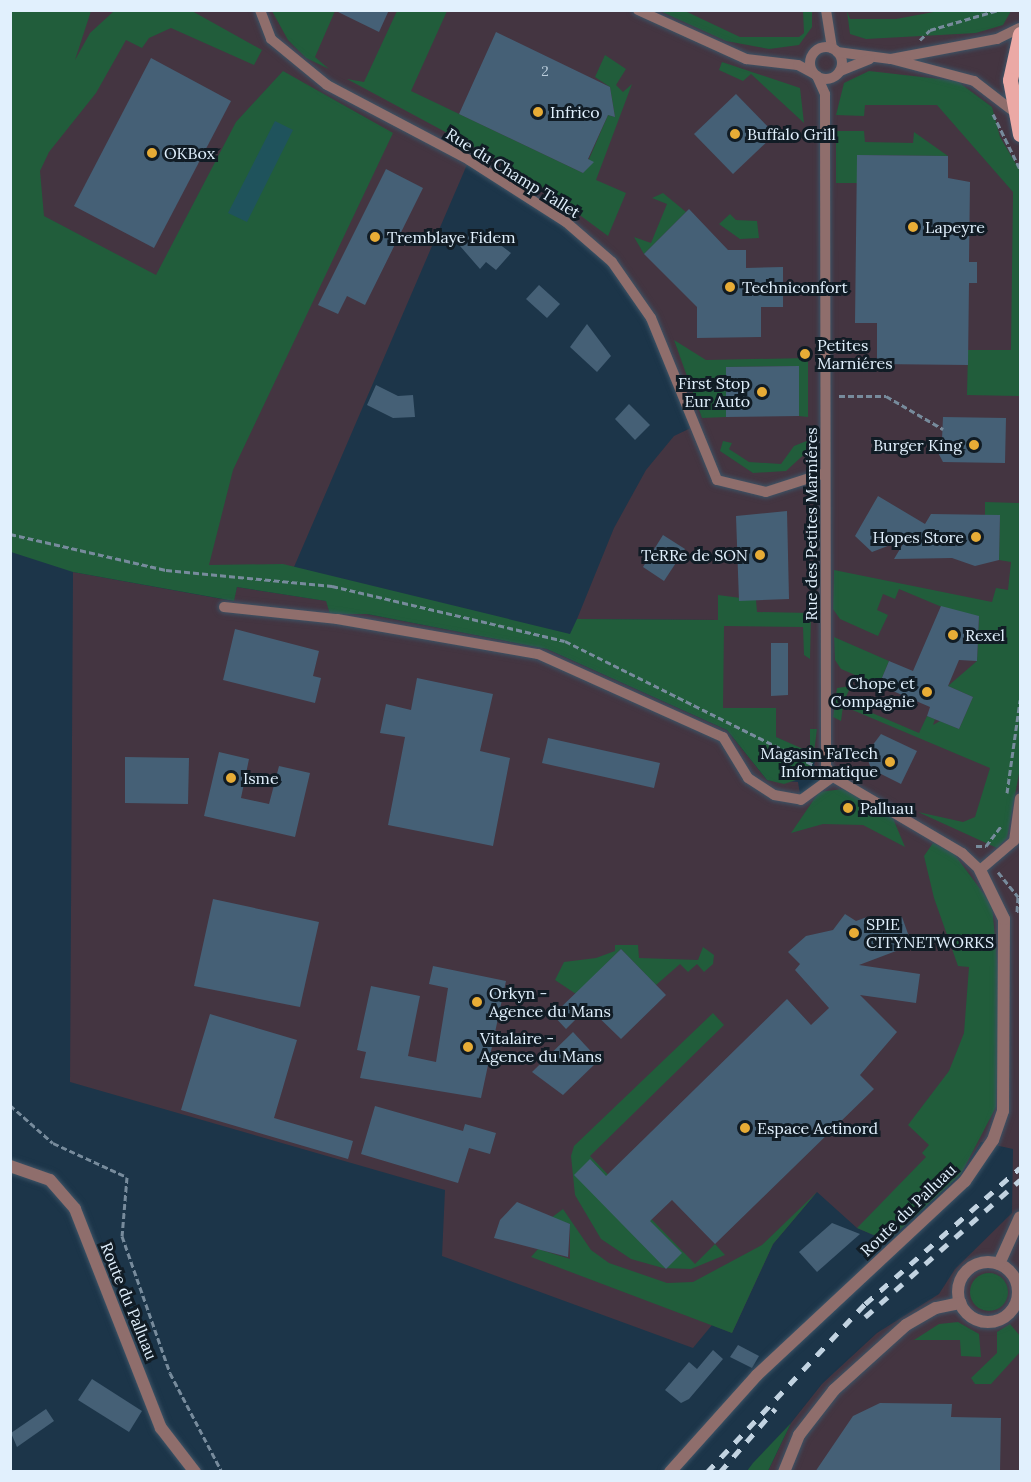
<!DOCTYPE html>
<meta charset="utf-8">
<style>
body{margin:0}
#map{position:relative;width:1031px;height:1482px;overflow:hidden;background:#1c3549;font-family:Lora,serif}
div>[style]{position:absolute}
.commercial>*{inset:0;background:#443541}
.green>*{inset:0;background:#215d3b}
.round{border-radius:50%}
.water>*{inset:0;background:#1f535c}
.building>*{inset:0;background:#456076}
.path>*{height:3px;margin-top:-1.5px;transform-origin:0;background:repeating-linear-gradient(90deg,#778b9c 0 6px,transparent 0 9px)}
.roads{filter:drop-shadow(0 0 2px #3c5366) drop-shadow(0 0 2px #3c5366)}
.service>*{height:10px;margin:-5px;padding:0 5px;transform-origin:5px;border-radius:5px;background:#8f6e6c}
.service>.ring{margin:-5px;padding:0;box-sizing:content-box;background:none;border:10px solid #8f6e6c;border-radius:50%}
.minor>*{height:12px;margin:-6px;padding:0 6px;transform-origin:6px;border-radius:6px;background:#8f6e6c}
.minor>.ring{margin:-6px;padding:0;box-sizing:content-box;background:none;border:12px solid #8f6e6c;border-radius:50%}
.primary>*{height:15px;margin:-7.5px;padding:0 7.5px;transform-origin:7.5px;border-radius:7.5px;background:#eba9a5}
.rail>*{height:4.5px;margin-top:-2.25px;transform-origin:0;background:repeating-linear-gradient(90deg,#c2d3e1 0 10px,transparent 0 20px)}
.dots>*{width:16px;height:16px;translate:-50% -50%;box-sizing:border-box;border:3px solid #111c25;border-radius:50%}
span{translate:-50% -50%;white-space:nowrap;text-align:center;line-height:1.15;-webkit-text-stroke:6px #111c25;paint-order:stroke}
.number-label{font-size:14px;color:#baccdb}
.number-label span{-webkit-text-stroke-width:0}
.poi-label{font-size:16px;color:#e1f0fd}
.left{translate:0 -50%;text-align:left}
.right{translate:-100% -50%;text-align:right}
.street-label{font-size:16px;color:#e1f0fd}
.frame{position:absolute;inset:0;border:12px solid #e1f0fd;pointer-events:none}
</style>
<div id="map">
<div class="commercial">
<i style="clip-path:polygon(11px 11px,1020px 11px,1020px 1471px,768px 1471px,791px 1423px,822px 1384px,877px 1333px,939px 1294px,955px 1269px,1012px 1213px,1013px 1149px,981px 1142px,961px 1174px,888px 1241px,857px 1228px,817px 1192px,773px 1244px,732px 1333px,712px 1325px,693px 1348px,442px 1256px,445px 1190px,70px 1082px,73px 572px,233px 601px,237px 587px,327px 601px,330px 614px,367px 614px,547px 649px,727px 730px,767px 780px,798px 782px,801px 800px,832px 777px,814px 765px,817px 756px,718px 711px,718px 620px,577px 619px,614px 528px,646px 470px,674px 436px,695px 426px,651px 318px,612px 262px,566px 222px,469px 160px,294px 567px,209px 565px,11px 233px)"></i>
</div>
<div class="green">
<i style="clip-path:polygon(10px 11px,91px 11px,75px 60px,90px 33px,114px 11px,192px 11px,262px 50px,254px 65px,171px 28px,149px 38px,142px 48px,126px 40px,96px 93px,49px 152px,40px 171px,44px 216px,156px 275px,236px 122px,283px 71px,393px 133px,233px 470px,209px 565px,283px 564px,570px 634px,577px 619px,718px 620px,718px 595px,756px 600px,757px 612px,811px 613px,810px 659px,804px 655px,803px 627px,724px 626px,723px 708px,776px 708px,776px 737px,810px 752px,810px 729px,817px 729px,811px 775px,784px 784px,767px 780px,727px 730px,547px 649px,367px 614px,330px 614px,326px 601px,237px 587px,234px 601px,73px 572px,11px 552px)"></i>
<i style="clip-path:polygon(272px 11px,335px 11px,315px 57px,329px 69px,306px 58px,288px 40px)"></i>
<i style="clip-path:polygon(397px 11px,447px 11px,411px 91px,583px 173px,608px 115px,615px 117px,610px 87px,595px 77px,605px 55px,626px 69px,616px 85px,623px 92px,632px 84px,596px 180px,626px 193px,608px 236px,527px 176px,347px 79px,364px 82px)"></i>
<i style="clip-path:polygon(660px 11px,685px 11px,740px 37px,799px 37px,804px 33px,803px 11px,812px 11px,812px 27px,799px 45px,769px 49px,726px 41px)"></i>
<i style="clip-path:polygon(847px 11px,850px 19px,896px 19px,939px 11px,1011px 11px,1003px 25px,976px 33px,866px 39px,850px 34px)"></i>
<i style="clip-path:polygon(722px 62px,800px 88px,804px 123px,751px 74px,743px 81px,719px 70px)"></i>
<i style="clip-path:polygon(869px 71px,957px 81px,992px 107px,1000px 137px,1020px 171px,1020px 396px,967px 395px,968px 350px,1011px 350px,1013px 192px,937px 105px,865px 105px,864px 116px,836px 115px,844px 83px)"></i>
<i style="clip-path:polygon(836px 131px,864px 131px,865px 142px,913px 143px,914px 132px,948px 156px,857px 155px,857px 183px,836px 183px)"></i>
<i style="clip-path:polygon(663px 193px,686px 212px,644px 254px,634px 237px,651px 243px,667px 204px,652px 198px)"></i>
<i style="clip-path:polygon(730px 214px,736px 220px,757px 221px,759px 238px,740px 239px,719px 224px)"></i>
<i style="clip-path:polygon(674px 340px,706px 360px,808px 358px,808px 417px,799px 416px,798px 366px,726px 367px,726px 417px,702px 418px)"></i>
<i style="clip-path:polygon(809px 440px,810px 449px,786px 471px,753px 473px,720px 451px,723px 441px,732px 443px,729px 449px,749px 462px,781px 464px,794px 446px)"></i>
<i style="clip-path:polygon(985px 502px,1020px 503px,1020px 768px,1007px 838px,997px 848px,918px 812px,963px 822px,975px 817px,990px 768px,843px 706px,841px 721px,833px 717px,837px 688px,851px 686px,844px 701px,919px 733px,927px 716px,935px 719px,933px 725px,940px 721px,959px 729px,973px 697px,948px 686px,977px 661px,979px 616px,961px 615px,899px 589px,895px 599px,883px 594px,877px 610px,888px 615px,878px 636px,840px 619px,833px 609px,834px 570px,992px 602px,996px 588px,1008px 590px,1011px 562px,999px 560px,1000px 515px,985px 515px)"></i>
<i style="clip-path:polygon(834px 637px,889px 661px,879px 685px,841px 669px,835px 660px)"></i>
<i style="clip-path:polygon(843px 789px,892px 816px,905px 847px,863px 825px,823px 824px,791px 833px,819px 792px)"></i>
<i style="clip-path:polygon(933px 843px,952px 851px,992px 905px,1000px 992px,996px 1107px,961px 1174px,888px 1241px,857px 1228px,926px 1157px,922px 1153px,929px 1145px,908px 1125px,949px 1071px,964px 1033px,969px 967px,958px 966px,934px 898px,924px 856px)"></i>
<i style="clip-path:polygon(615px 945px,638px 945px,639px 958px,698px 960px,703px 947px,714px 955px,713px 964px,704px 972px,697px 964px,688px 972px,680px 964px,656px 985px,621px 949px,576px 994px,555px 980px,564px 962px,596px 958px,615px 951px)"></i>
<i style="clip-path:polygon(713px 1013px,724px 1025px,590px 1156px,695px 1264px,715px 1244px,725px 1255px,691px 1269px,663px 1268px,631px 1259px,601px 1239px,575px 1195px,571px 1156px,574px 1146px)"></i>
<i style="clip-path:polygon(817px 1192px,773px 1244px,732px 1333px,531px 1257px,538px 1249px,570px 1259px,570px 1224px,551px 1218px,563px 1209px,591px 1250px,609px 1263px,667px 1283px,693px 1282px,762px 1245px)"></i>
<i class="round" style="left:970px;top:1273px;width:38px;height:38px"></i>
<i style="clip-path:polygon(958px 1322px,979px 1334px,981px 1357px,961px 1356px,960px 1340px,914px 1340px,939px 1324px)"></i>
<i style="clip-path:polygon(1010px 1324px,1020px 1336px,1020px 1352px,991px 1384px,975px 1384px,971px 1378px,997px 1353px,997px 1332px)"></i>
<i style="clip-path:polygon(791px 1423px,768px 1471px,747px 1471px,753px 1463px)"></i>
</div>
<div class="water">
<i style="clip-path:polygon(275px 121px,293px 130px,247px 222px,228px 213px)"></i>
</div>
<div class="building">
<i style="clip-path:polygon(334px 10px,389px 10px,379px 32px)"></i>
<i style="clip-path:polygon(496px 32px,610px 87px,615px 117px,608px 115px,588px 159px,594px 162px,583px 173px,459px 114px)"></i>
<i style="clip-path:polygon(151px 58px,231px 101px,154px 248px,74px 206px)"></i>
<i style="clip-path:polygon(736px 94px,775px 134px,733px 174px,694px 134px)"></i>
<i style="clip-path:polygon(857px 155px,948px 156px,948px 178px,970px 182px,969px 262px,977px 262px,977px 283px,969px 283px,968px 365px,877px 364px,877px 323px,855px 323px)"></i>
<i style="clip-path:polygon(386px 169px,423px 188px,365px 305px,347px 296px,338px 314px,318px 305px)"></i>
<i style="clip-path:polygon(689px 209px,728px 250px,746px 250px,746px 268px,783px 267px,783px 307px,761px 307px,761px 337px,697px 338px,697px 307px,644px 254px)"></i>
<i style="clip-path:polygon(471px 234px,479px 242px,486px 234px,511px 253px,496px 270px,486px 262px,480px 269px,460px 246px)"></i>
<i style="clip-path:polygon(539px 285px,560px 304px,547px 318px,526px 299px)"></i>
<i style="clip-path:polygon(587px 324px,611px 356px,597px 372px,570px 347px)"></i>
<i style="clip-path:polygon(799px 366px,799px 416px,726px 417px,726px 367px)"></i>
<i style="clip-path:polygon(376px 385px,398px 396px,413px 395px,415px 417px,393px 418px,367px 405px)"></i>
<i style="clip-path:polygon(629px 404px,650px 425px,635px 440px,615px 419px)"></i>
<i style="clip-path:polygon(943px 417px,1006px 418px,1005px 463px,943px 462px,934px 445px,942px 439px)"></i>
<i style="clip-path:polygon(878px 496px,925px 524px,931px 514px,1000px 515px,999px 560px,975px 566px,952px 558px,894px 559px,906px 539px,872px 552px,855px 536px)"></i>
<i style="clip-path:polygon(787px 511px,789px 599px,739px 601px,736px 516px)"></i>
<i style="clip-path:polygon(663px 535px,685px 549px,664px 581px,643px 567px)"></i>
<i style="clip-path:polygon(941px 606px,979px 616px,977px 661px,959px 660px,948px 686px,973px 697px,959px 729px,927px 716px,930px 707px,879px 685px,889px 661px,913px 671px)"></i>
<i style="clip-path:polygon(235px 629px,319px 651px,313px 676px,321px 678px,315px 703px,223px 680px)"></i>
<i style="clip-path:polygon(771px 643px,788px 643px,788px 695px,771px 696px)"></i>
<i style="clip-path:polygon(417px 678px,493px 694px,480px 751px,510px 758px,493px 846px,388px 825px,405px 737px,380px 733px,386px 704px,411px 710px)"></i>
<i style="clip-path:polygon(881px 734px,917px 751px,901px 784px,871px 769px,866px 754px)"></i>
<i style="clip-path:polygon(548px 738px,660px 763px,654px 788px,542px 763px)"></i>
<i style="clip-path:polygon(219px 752px,249px 759px,241px 798px,269px 804px,279px 766px,310px 773px,295px 837px,204px 816px)"></i>
<i style="clip-path:polygon(125px 757px,189px 758px,188px 804px,125px 803px)"></i>
<i style="clip-path:polygon(213px 899px,319px 922px,300px 1007px,194px 986px)"></i>
<i style="clip-path:polygon(845px 914px,856px 921px,867px 917px,872px 928px,902px 917px,912px 945px,859px 965px,920px 974px,916px 1003px,860px 995px,897px 1032px,860px 1075px,874px 1089px,715px 1244px,672px 1200px,650px 1221px,682px 1253px,666px 1269px,574px 1175px,590px 1159px,606px 1176px,787px 999px,811px 1025px,829px 1008px,795px 970px,800px 964px,788px 952px,806px 936px,833px 930px)"></i>
<i style="clip-path:polygon(621px 949px,666px 995px,621px 1039px,588px 1007px,566px 1029px,553px 1015px)"></i>
<i style="clip-path:polygon(433px 966px,506px 981px,481px 1098px,360px 1078px,366px 1052px,357px 1050px,371px 986px,420px 996px,408px 1056px,436px 1062px,448px 988px,429px 984px)"></i>
<i style="clip-path:polygon(210px 1014px,297px 1040px,274px 1118px,353px 1141px,348px 1159px,181px 1110px)"></i>
<i style="clip-path:polygon(573px 1032px,599px 1060px,563px 1095px,532px 1072px)"></i>
<i style="clip-path:polygon(375px 1106px,463px 1131px,465px 1124px,496px 1133px,490px 1154px,469px 1148px,458px 1183px,361px 1154px)"></i>
<i style="clip-path:polygon(517px 1202px,570px 1224px,568px 1257px,494px 1238px,500px 1220px)"></i>
<i style="clip-path:polygon(832px 1223px,860px 1234px,817px 1272px,799px 1252px)"></i>
<i style="clip-path:polygon(738px 1345px,759px 1356px,752px 1368px,730px 1357px)"></i>
<i style="clip-path:polygon(713px 1350px,723px 1359px,689px 1399px,681px 1403px,665px 1390px,689px 1362px,697px 1369px)"></i>
<i style="clip-path:polygon(92px 1379px,142px 1411px,129px 1432px,78px 1400px)"></i>
<i style="clip-path:polygon(880px 1403px,952px 1404px,951px 1417px,1001px 1418px,1000px 1472px,815px 1472px,853px 1416px)"></i>
<i style="clip-path:polygon(46px 1409px,54px 1421px,17px 1447px,11px 1433px)"></i>
</div>
<div class="path">
<i style="left:920px;top:40px;width:14px;rotate:-45deg"></i>
<i style="left:930px;top:30px;width:71px;rotate:-16.4deg"></i>
<i style="left:993px;top:114px;width:61px;rotate:63.9deg"></i>
<i style="left:839px;top:396px;width:47px"></i>
<i style="left:886px;top:396px;width:66px;rotate:30.1deg"></i>
<i style="left:10px;top:534px;width:160px;rotate:13deg"></i>
<i style="left:166px;top:570px;width:167px;rotate:5.5deg"></i>
<i style="left:332px;top:586px;width:239px;rotate:13.3deg"></i>
<i style="left:565px;top:641px;width:278px;rotate:26.5deg"></i>
<i style="left:1007px;top:793px;width:94px;rotate:-82deg"></i>
<i style="left:976px;top:846px;width:10px"></i>
<i style="left:986px;top:846px;width:25px;rotate:-53deg"></i>
<i style="left:998px;top:872px;width:32px;rotate:51deg"></i>
<i style="left:1018px;top:897px;width:16px;rotate:94deg"></i>
<i style="left:10px;top:1105px;width:57px;rotate:41.5deg"></i>
<i style="left:53px;top:1143px;width:81px;rotate:24.7deg"></i>
<i style="left:127px;top:1177px;width:59px;rotate:94.8deg"></i>
<i style="left:122px;top:1236px;width:145px;rotate:70.7deg"></i>
<i style="left:170px;top:1373px;width:112px;rotate:62.3deg"></i>
</div>
<div class="roads">
<div class="service">
<i style="left:260px;top:10px;width:31px;rotate:69deg"></i>
<i style="left:271px;top:39px;width:72px;rotate:39.4deg"></i>
<i style="left:327px;top:85px;width:161px;rotate:27.8deg"></i>
<i style="left:469px;top:160px;width:115px;rotate:32.6deg"></i>
<i style="left:566px;top:222px;width:61px;rotate:41deg"></i>
<i style="left:612px;top:262px;width:68px;rotate:55.1deg"></i>
<i style="left:651px;top:318px;width:175px;rotate:67.8deg"></i>
<i style="left:717px;top:480px;width:50px;rotate:13.8deg"></i>
<i style="left:766px;top:492px;width:62px;rotate:-17.9deg"></i>
<i style="left:638px;top:10px;width:119px;rotate:24.4deg"></i>
<i style="left:746px;top:59px;width:52px;rotate:6.6deg"></i>
<i style="left:798px;top:65px;width:17px;rotate:28deg"></i>
<i style="left:826px;top:10px;width:39px;rotate:81deg"></i>
<i class="ring" style="left:810px;top:47px;width:22px;height:22px"></i>
<i style="left:837px;top:52px;width:54px;rotate:7.4deg"></i>
<i style="left:891px;top:59px;width:108px;rotate:-10.7deg"></i>
<i style="left:997px;top:39px;width:25px;rotate:-26deg"></i>
<i style="left:891px;top:59px;width:86px;rotate:14.8deg"></i>
<i style="left:974px;top:81px;width:49px;rotate:37.6deg"></i>
<i style="left:840px;top:71px;width:32px;rotate:-22deg"></i>
<i style="left:817px;top:76px;width:20px;rotate:66deg"></i>
<i style="left:825px;top:94px;width:672px;rotate:89.91deg"></i>
<i style="left:826px;top:766px;width:13px;rotate:58deg"></i>
<i style="left:833px;top:777px;width:150px;rotate:30.5deg"></i>
<i style="left:962px;top:853px;width:25px;rotate:43deg"></i>
<i style="left:980px;top:870px;width:45px;rotate:-40.5deg"></i>
<i style="left:1014px;top:841px;width:43px;rotate:-82.1deg"></i>
<i style="left:224px;top:607px;width:114px;rotate:6.1deg"></i>
<i style="left:337px;top:619px;width:204px;rotate:9.9deg"></i>
<i style="left:538px;top:654px;width:203px;rotate:24.2deg"></i>
<i style="left:723px;top:737px;width:48px;rotate:58.6deg"></i>
<i style="left:748px;top:778px;width:31px;rotate:33deg"></i>
<i style="left:774px;top:795px;width:27px;rotate:10deg"></i>
<i style="left:801px;top:800px;width:39px;rotate:-36deg"></i>
</div>
<div class="minor">
<i style="left:10px;top:1166px;width:42px;rotate:19.3deg"></i>
<i style="left:50px;top:1180px;width:38px;rotate:49deg"></i>
<i style="left:75px;top:1209px;width:235px;rotate:68.6deg"></i>
<i style="left:161px;top:1428px;width:56px;rotate:52.3deg"></i>
<i class="ring" style="left:958px;top:1262px;width:48px;height:48px"></i>
<i style="left:999px;top:1264px;width:51px;rotate:-65.9deg"></i>
<i style="left:670px;top:1472px;width:130px;rotate:-48.1deg"></i>
<i style="left:757px;top:1375px;width:284px;rotate:-43deg"></i>
<i style="left:965px;top:1181px;width:50px;rotate:-55.7deg"></i>
<i style="left:993px;top:1140px;width:31px;rotate:-71deg"></i>
<i style="left:1003px;top:1111px;width:192px;rotate:-89.7deg"></i>
<i style="left:1004px;top:919px;width:55px;rotate:-116.1deg"></i>
<i style="left:784px;top:1472px;width:40px;rotate:-68deg"></i>
<i style="left:799px;top:1435px;width:57px;rotate:-52.1deg"></i>
<i style="left:834px;top:1390px;width:97px;rotate:-42.1deg"></i>
<i style="left:906px;top:1325px;width:34px;rotate:-30deg"></i>
<i style="left:936px;top:1308px;width:25px;rotate:-12deg"></i>
</div>
<div class="primary">
<i style="left:1020px;top:34px;width:47px;rotate:102.3deg"></i>
<i style="left:1010px;top:80px;width:55px;rotate:79.5deg"></i>
</div>
</div>
<div class="rail">
<i style="left:865px;top:1317px;width:207px;rotate:-41.5deg"></i>
<i style="left:707px;top:1472px;width:231px;rotate:-46.8deg"></i>
<i style="left:865px;top:1304px;width:206px;rotate:-41.3deg"></i>
<i style="left:720px;top:1472px;width:84px;rotate:-48.9deg"></i>
</div>
<div class="dots">
<i style="left:538px;top:112px;background:#e7ac36"></i>
<i style="left:735px;top:134px;background:#e7ac36"></i>
<i style="left:152px;top:153px;background:#e7ac36"></i>
<i style="left:913px;top:227px;background:#e7ac36"></i>
<i style="left:375px;top:237px;background:#e7ac36"></i>
<i style="left:730px;top:287px;background:#e7ac36"></i>
<i style="left:805px;top:354px;background:#e7ac36"></i>
<i style="left:762px;top:392px;background:#e7ac36"></i>
<i style="left:974px;top:445px;background:#e7ac36"></i>
<i style="left:976px;top:537px;background:#e7ac36"></i>
<i style="left:760px;top:555px;background:#e7ac36"></i>
<i style="left:953px;top:635px;background:#e7ac36"></i>
<i style="left:927px;top:692px;background:#e7ac36"></i>
<i style="left:890px;top:762px;background:#e7ac36"></i>
<i style="left:231px;top:778px;background:#e7ac36"></i>
<i style="left:848px;top:808px;background:#e7ac36"></i>
<i style="left:854px;top:933px;background:#e7ac36"></i>
<i style="left:477px;top:1002px;background:#e7ac36"></i>
<i style="left:468px;top:1047px;background:#e7ac36"></i>
<i style="left:745px;top:1128px;background:#e7ac36"></i>
</div>
<div class="number-label">
<span style="left:545px;top:71px">2</span>
</div>
<div class="poi-label">
<span class="left" style="left:550px;top:112px">Infrico</span>
<span class="left" style="left:747px;top:134px">Buffalo Grill</span>
<span class="left" style="left:164px;top:153px">OKBox</span>
<span class="left" style="left:925px;top:227px">Lapeyre</span>
<span class="left" style="left:387px;top:237px">Tremblaye Fidem</span>
<span class="left" style="left:742px;top:287px">Techniconfort</span>
<span class="left" style="left:817px;top:354px">Petites<br>Marniéres</span>
<span class="right" style="left:750px;top:392px">First Stop<br>Eur Auto</span>
<span class="right" style="left:962px;top:445px">Burger King</span>
<span class="right" style="left:964px;top:537px">Hopes Store</span>
<span class="right" style="left:748px;top:555px">TeRRe de SON</span>
<span class="left" style="left:965px;top:635px">Rexel</span>
<span class="right" style="left:915px;top:692px">Chope et<br>Compagnie</span>
<span class="right" style="left:878px;top:762px">Magasin FaTech<br>Informatique</span>
<span class="left" style="left:243px;top:778px">Isme</span>
<span class="left" style="left:860px;top:808px">Palluau</span>
<span class="left" style="left:866px;top:933px">SPIE<br>CITYNETWORKS</span>
<span class="left" style="left:489px;top:1002px">Orkyn -<br>Agence du Mans</span>
<span class="left" style="left:480px;top:1047px">Vitalaire -<br>Agence du Mans</span>
<span class="left" style="left:757px;top:1128px">Espace Actinord</span>
</div>
<div class="street-label">
<span style="left:513px;top:173px;rotate:32deg">Rue du Champ Tallet</span>
<span style="left:811px;top:524px;rotate:-90deg">Rue des Petites Marniéres</span>
<span style="left:908px;top:1210px;rotate:-44deg">Route du Palluau</span>
<span style="left:129px;top:1301px;rotate:68deg">Route du Palluau</span>
</div>
<div class="frame"></div>
</div>
